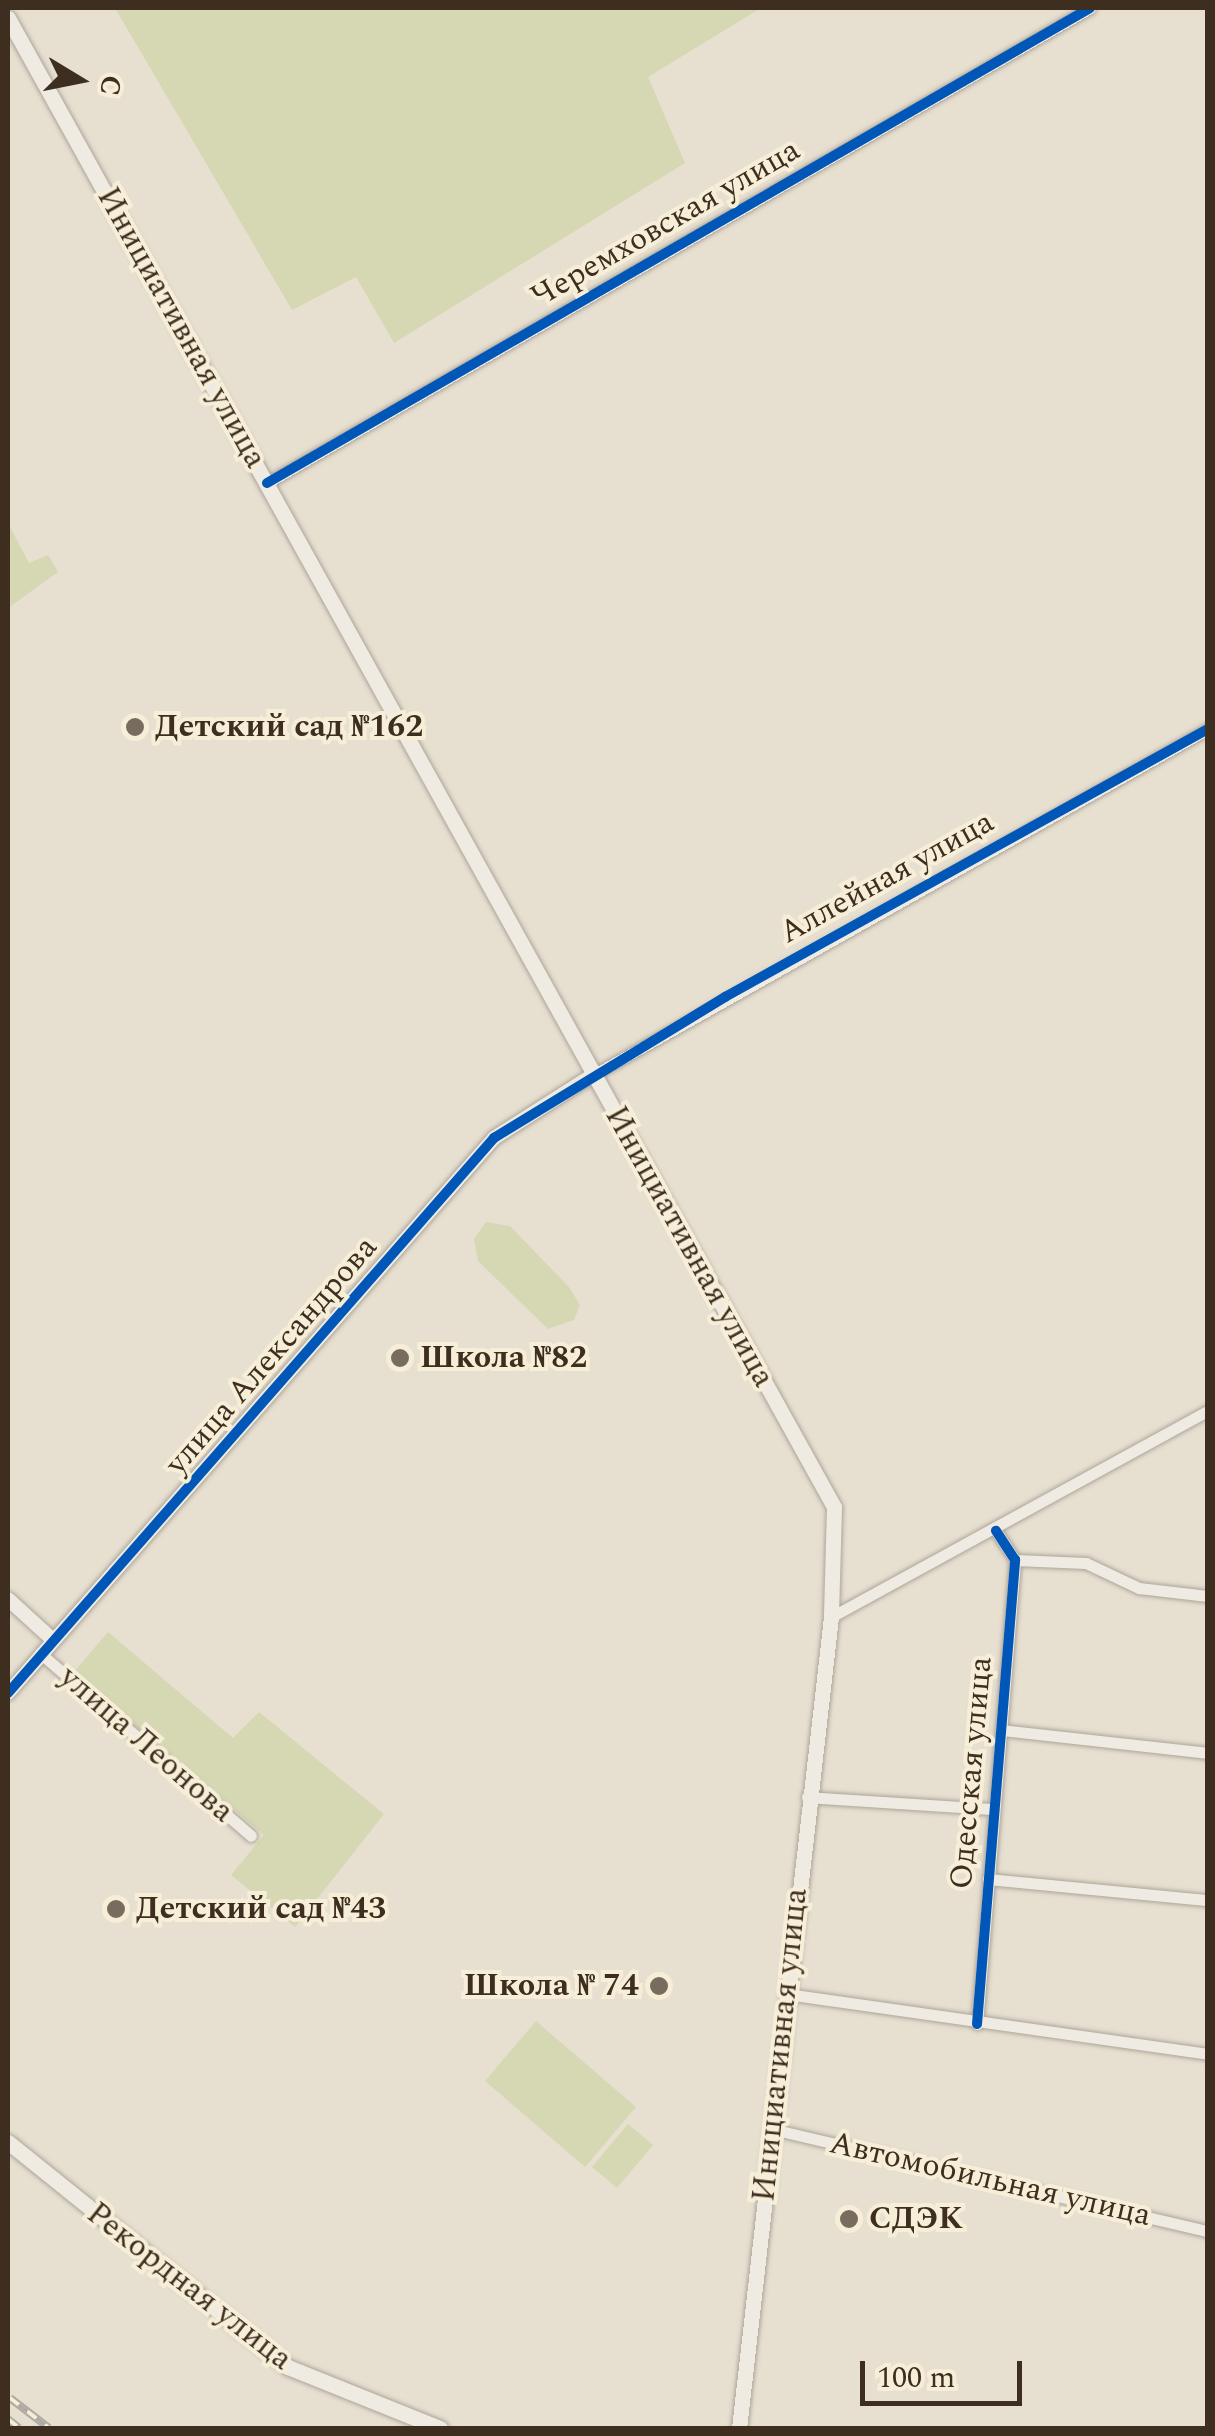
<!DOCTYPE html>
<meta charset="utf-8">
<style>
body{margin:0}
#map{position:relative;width:1215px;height:2436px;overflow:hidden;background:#e7e0d1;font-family:Spectral,serif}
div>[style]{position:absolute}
.green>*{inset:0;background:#d6d7b3}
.roads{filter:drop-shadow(0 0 2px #ada599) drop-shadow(0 0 2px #ada599)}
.minor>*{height:11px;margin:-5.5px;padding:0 5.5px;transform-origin:5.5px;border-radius:5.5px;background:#efebe3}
.tertiary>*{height:14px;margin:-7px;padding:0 7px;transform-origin:7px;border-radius:7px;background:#efebe3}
.secondary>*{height:15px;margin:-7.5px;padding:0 7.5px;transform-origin:7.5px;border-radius:7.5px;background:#efebe3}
.rail>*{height:8px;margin-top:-4px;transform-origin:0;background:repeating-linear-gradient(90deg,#f7eed8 0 11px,#afaaa2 0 22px);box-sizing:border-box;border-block:2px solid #afaaa2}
.cycleway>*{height:10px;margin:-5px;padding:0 5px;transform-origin:5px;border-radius:5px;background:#0057b8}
.dots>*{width:28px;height:28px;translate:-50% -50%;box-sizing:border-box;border:5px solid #f7eed8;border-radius:50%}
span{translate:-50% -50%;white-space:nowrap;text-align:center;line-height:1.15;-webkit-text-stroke:8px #f7eed8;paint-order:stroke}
.street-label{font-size:32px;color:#3d2e20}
.poi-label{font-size:32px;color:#3d2e20;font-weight:700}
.left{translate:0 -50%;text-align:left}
.right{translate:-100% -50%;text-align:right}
.frame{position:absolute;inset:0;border:10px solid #3d2e20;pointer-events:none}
.north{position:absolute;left:30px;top:30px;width:100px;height:100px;-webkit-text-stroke:8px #f7eed8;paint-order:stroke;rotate:100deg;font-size:28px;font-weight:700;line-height:40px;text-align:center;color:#3d2e20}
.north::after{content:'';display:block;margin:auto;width:35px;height:45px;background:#3d2e20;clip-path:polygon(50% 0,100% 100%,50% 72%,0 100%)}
.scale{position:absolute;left:860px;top:2361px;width:162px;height:45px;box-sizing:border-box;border:5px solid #3d2e20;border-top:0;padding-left:12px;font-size:30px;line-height:35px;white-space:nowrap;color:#3d2e20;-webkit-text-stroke:8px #f7eed8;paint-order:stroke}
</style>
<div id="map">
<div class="green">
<i style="clip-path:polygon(115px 8px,761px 8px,648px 77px,685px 163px,394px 343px,356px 277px,292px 310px)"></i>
<i style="clip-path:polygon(8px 523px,29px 563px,48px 555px,58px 572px,8px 608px)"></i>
<i style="clip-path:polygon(486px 1222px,510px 1226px,569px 1287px,580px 1305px,574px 1320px,548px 1329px,478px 1261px,474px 1239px)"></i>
<i style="clip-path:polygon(108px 1632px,233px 1738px,259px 1712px,384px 1814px,295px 1927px,231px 1875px,264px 1835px,73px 1673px)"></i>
<i style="clip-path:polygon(536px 2021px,636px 2107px,585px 2167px,485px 2081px)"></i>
<i style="clip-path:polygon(628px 2124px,653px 2145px,617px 2188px,592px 2167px)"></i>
</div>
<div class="roads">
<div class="minor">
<i style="left:267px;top:483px;width:950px;rotate:-29.99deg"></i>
<i style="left:593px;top:1075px;width:706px;rotate:-29.36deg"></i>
<i style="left:1015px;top:1560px;width:71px;rotate:2.4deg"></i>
<i style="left:1086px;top:1563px;width:59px;rotate:25.3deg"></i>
<i style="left:1139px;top:1588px;width:69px;rotate:6.6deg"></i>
<i style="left:831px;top:1617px;width:430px;rotate:-28.7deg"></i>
<i style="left:40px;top:1653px;width:279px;rotate:40.9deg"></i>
<i style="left:1001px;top:1730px;width:208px;rotate:6.3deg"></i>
<i style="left:807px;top:1797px;width:187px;rotate:3.7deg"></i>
<i style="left:988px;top:1879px;width:221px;rotate:5.5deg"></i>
<i style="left:787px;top:1994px;width:425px;rotate:8.1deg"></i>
<i style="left:977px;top:2024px;width:466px;rotate:-85.3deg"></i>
<i style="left:1015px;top:1560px;width:35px;rotate:-123deg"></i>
<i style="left:772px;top:2129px;width:448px;rotate:13.2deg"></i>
</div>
<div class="tertiary">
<i style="left:8px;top:1599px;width:61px;rotate:42.3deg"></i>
<i style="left:8px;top:1693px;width:738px;rotate:-48.79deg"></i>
<i style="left:494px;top:1138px;width:117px;rotate:-32.5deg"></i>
</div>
<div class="secondary">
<i style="left:8px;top:18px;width:1703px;rotate:60.98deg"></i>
<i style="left:834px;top:1507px;width:110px;rotate:91.6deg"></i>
<i style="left:831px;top:1617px;width:816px;rotate:96.47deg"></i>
<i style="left:8px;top:2142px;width:359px;rotate:38.8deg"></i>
<i style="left:288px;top:2367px;width:164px;rotate:21.9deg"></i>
</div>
</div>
<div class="rail">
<i style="left:10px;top:2398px;width:49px;rotate:37.6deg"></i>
<i style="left:8px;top:2419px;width:14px;rotate:39deg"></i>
</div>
<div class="cycleway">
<i style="left:267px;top:483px;width:950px;rotate:-29.99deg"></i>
<i style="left:8px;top:1693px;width:738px;rotate:-48.79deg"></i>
<i style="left:494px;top:1138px;width:271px;rotate:-31.4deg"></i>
<i style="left:725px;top:997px;width:552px;rotate:-29.02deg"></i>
<i style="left:977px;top:2024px;width:466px;rotate:-85.3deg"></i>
<i style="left:1015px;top:1560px;width:35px;rotate:-123deg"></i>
</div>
<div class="dots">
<i style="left:135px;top:727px;background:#786c5e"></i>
<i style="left:400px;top:1358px;background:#786c5e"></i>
<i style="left:116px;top:1909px;background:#786c5e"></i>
<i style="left:659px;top:1986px;background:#786c5e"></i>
<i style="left:849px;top:2219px;background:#786c5e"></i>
</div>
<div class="street-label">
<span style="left:666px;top:224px;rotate:-30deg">Черемховская улица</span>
<span style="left:181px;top:328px;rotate:61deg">Инициативная улица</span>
<span style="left:887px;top:878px;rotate:-29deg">Аллейная улица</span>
<span style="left:689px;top:1247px;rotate:61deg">Инициативная улица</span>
<span style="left:272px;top:1356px;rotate:-49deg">улица Александрова</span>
<span style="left:146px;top:1745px;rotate:41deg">улица Леонова</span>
<span style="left:972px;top:1773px;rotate:-85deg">Одесская улица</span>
<span style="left:781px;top:2045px;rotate:-84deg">Инициативная улица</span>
<span style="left:990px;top:2180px;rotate:13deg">Автомобильная улица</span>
<span style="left:189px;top:2287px;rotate:38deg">Рекордная улица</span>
</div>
<div class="poi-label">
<span class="left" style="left:155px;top:727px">Детский сад №162</span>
<span class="left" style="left:420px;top:1358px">Школа №82</span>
<span class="left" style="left:136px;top:1909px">Детский сад №43</span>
<span class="right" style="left:639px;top:1986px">Школа № 74</span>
<span class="left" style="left:869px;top:2219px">СДЭК</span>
</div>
<div class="frame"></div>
<div class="north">С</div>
<div class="scale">100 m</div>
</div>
